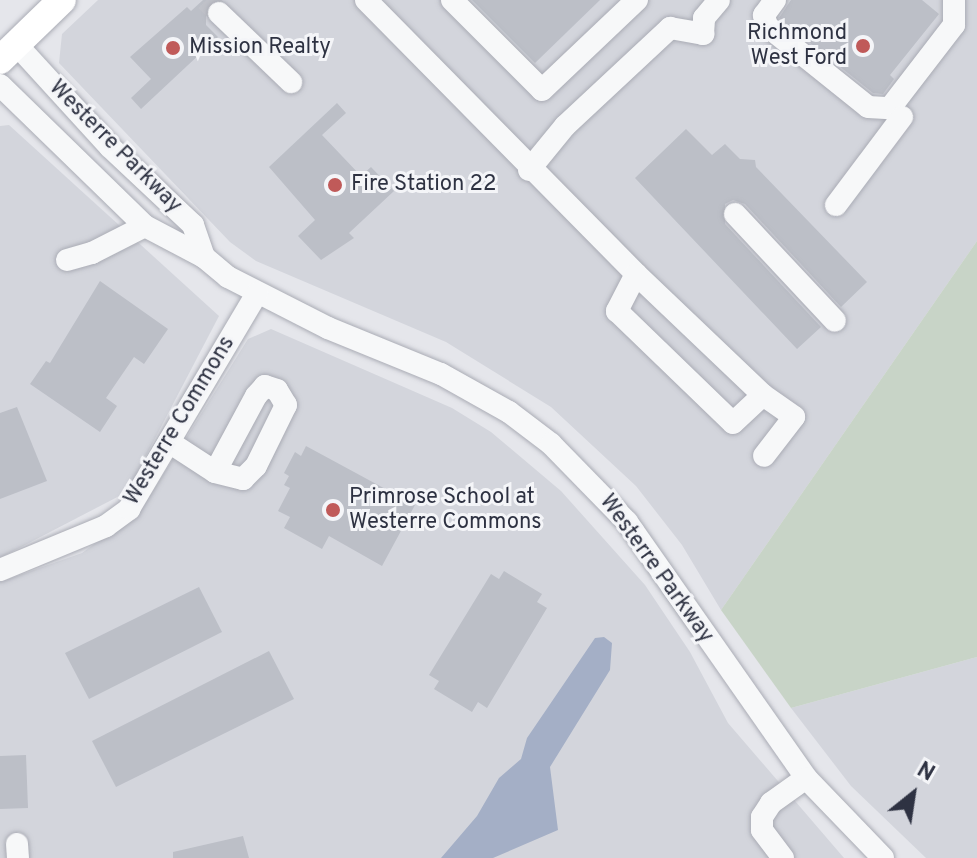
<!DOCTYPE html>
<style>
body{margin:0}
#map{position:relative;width:977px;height:858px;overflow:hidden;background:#e5e6eb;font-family:Overpass,sans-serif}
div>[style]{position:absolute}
.built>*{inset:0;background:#d3d5dc}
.green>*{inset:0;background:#c8d4c7}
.water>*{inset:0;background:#a4afc6}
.building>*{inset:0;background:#bcbfc7}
.minor-tunnel>*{height:22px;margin-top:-11px;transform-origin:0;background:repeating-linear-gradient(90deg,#c0c2c9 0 22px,transparent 0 33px)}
.roads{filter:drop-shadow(0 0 2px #aaacb5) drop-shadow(0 0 2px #aaacb5)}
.minor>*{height:22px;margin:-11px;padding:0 11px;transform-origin:11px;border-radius:11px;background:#f7f8f9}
.major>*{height:28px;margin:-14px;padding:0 14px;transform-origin:14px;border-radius:14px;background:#fff}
.dots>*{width:22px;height:22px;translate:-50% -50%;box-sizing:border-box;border:4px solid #f4f5f8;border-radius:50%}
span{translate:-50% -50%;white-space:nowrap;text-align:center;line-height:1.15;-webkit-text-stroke:6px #f4f5f8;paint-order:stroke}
.poi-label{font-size:22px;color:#2e3242}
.right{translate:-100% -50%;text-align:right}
.left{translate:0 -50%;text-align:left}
.street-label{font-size:22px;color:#2e3242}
.north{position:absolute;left:873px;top:754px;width:80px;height:80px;-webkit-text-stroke:6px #f4f5f8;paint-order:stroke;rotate:30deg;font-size:22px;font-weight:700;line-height:32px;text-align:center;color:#2e3242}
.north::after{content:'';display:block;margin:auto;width:28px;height:36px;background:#2e3242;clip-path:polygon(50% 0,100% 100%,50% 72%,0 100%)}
</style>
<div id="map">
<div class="built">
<i style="clip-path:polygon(98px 0,977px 0,977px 241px,721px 610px,682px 545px,636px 486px,551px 407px,446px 342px,256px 261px,230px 242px,59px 63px,62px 34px)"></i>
<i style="clip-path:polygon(9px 125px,219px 316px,127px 492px,0 558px,0 126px)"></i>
<i style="clip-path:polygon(271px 329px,452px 408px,491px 432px,561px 491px,645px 585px,690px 652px,728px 723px,844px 858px,0 858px,0 582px,82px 553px,141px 510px,248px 339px)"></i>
<i style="clip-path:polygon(977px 657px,977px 858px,926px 858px,851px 786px,791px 708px)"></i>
</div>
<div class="green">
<i style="clip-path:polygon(977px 241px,977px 657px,791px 708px,721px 610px)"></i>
</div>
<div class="water">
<i style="clip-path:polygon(604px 637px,612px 643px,610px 670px,550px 767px,558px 830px,493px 858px,441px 858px,477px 816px,499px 778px,521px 759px,527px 738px,595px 638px)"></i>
</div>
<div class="building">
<i style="clip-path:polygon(203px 0,214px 0,206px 9px,206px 25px,218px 37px,141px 109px,131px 98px,151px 79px,130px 57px,187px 7px,191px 11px)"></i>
<i style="clip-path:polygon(472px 0,600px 0,535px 63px)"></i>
<i style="clip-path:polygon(791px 0,922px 0,939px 14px,890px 75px,894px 79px,883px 94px,873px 93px,779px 18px)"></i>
<i style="clip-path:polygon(337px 103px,346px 113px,322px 135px,361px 176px,371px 167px,394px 191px,349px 233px,354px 238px,321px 260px,298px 236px,315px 220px,269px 167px)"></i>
<i style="clip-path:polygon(686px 129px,712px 155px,725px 144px,740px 159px,755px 160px,756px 167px,867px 282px,841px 307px,745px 204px,733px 200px,725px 204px,725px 224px,821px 327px,797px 349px,635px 178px)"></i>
<i style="clip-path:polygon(100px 281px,168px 329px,144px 364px,134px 357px,106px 398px,117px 406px,100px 432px,30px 384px,46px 361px,50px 363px)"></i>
<i style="clip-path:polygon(17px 407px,47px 481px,0 499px,0 413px)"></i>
<i style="clip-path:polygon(306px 446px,415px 505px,382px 566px,329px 536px,322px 549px,284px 528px,290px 517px,278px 511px,290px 488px,284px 485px,289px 476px,284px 473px,295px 452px,301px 456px)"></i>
<i style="clip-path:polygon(504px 571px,542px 594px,537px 602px,547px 608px,487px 708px,478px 702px,472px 712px,434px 689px,439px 681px,429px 675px,491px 574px,499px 579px)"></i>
<i style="clip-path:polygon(199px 587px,222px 632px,89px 699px,65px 653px)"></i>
<i style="clip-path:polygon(269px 651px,294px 699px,116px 787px,92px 741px)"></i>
<i style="clip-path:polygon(26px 755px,28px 808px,0 809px,0 756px)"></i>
<i style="clip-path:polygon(243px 836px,249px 858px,173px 858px,173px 852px)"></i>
</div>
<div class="minor-tunnel">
<i style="left:206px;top:0;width:18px;rotate:45deg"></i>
</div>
<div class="roads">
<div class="minor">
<i style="left:366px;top:0;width:385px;rotate:45.4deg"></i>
<i style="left:636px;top:274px;width:175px;rotate:43.6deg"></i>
<i style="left:763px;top:395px;width:38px;rotate:35deg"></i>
<i style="left:794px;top:417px;width:49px;rotate:127.6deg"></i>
<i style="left:452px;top:0;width:127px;rotate:45deg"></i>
<i style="left:542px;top:90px;width:131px;rotate:-43.5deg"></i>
<i style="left:775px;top:0;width:19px;rotate:126deg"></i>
<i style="left:764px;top:15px;width:11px;rotate:75deg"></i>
<i style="left:767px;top:26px;width:129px;rotate:38.7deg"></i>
<i style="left:868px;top:107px;width:22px;rotate:3deg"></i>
<i style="left:890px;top:108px;width:105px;rotate:-52.4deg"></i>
<i style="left:954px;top:25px;width:25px;rotate:-90deg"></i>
<i style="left:219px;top:13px;width:100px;rotate:43.8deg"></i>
<i style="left:16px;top:44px;width:139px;rotate:47.6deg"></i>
<i style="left:110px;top:147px;width:114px;rotate:43.2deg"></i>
<i style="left:193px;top:225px;width:34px;rotate:71deg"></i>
<i style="left:0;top:85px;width:202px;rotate:44.2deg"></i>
<i style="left:145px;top:226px;width:67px;rotate:27.7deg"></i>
<i style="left:204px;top:257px;width:31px;rotate:40deg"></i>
<i style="left:228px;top:277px;width:112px;rotate:27deg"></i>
<i style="left:328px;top:328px;width:122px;rotate:22.2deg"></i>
<i style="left:441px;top:374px;width:78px;rotate:29.2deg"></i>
<i style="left:509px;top:412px;width:53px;rotate:37.3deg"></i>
<i style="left:551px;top:444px;width:109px;rotate:45.7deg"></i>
<i style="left:627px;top:522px;width:312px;rotate:55deg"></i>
<i style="left:806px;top:778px;width:111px;rotate:46.1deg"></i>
<i style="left:529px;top:170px;width:57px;rotate:-50.7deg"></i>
<i style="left:565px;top:126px;width:144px;rotate:-43deg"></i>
<i style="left:670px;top:28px;width:34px;rotate:10deg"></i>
<i style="left:703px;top:34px;width:16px;rotate:-86deg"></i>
<i style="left:704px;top:18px;width:23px;rotate:-50deg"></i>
<i style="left:836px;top:205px;width:110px;rotate:-53.1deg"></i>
<i style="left:735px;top:214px;width:146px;rotate:46.9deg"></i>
<i style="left:67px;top:260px;width:26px;rotate:-16deg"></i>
<i style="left:92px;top:253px;width:59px;rotate:-27deg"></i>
<i style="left:636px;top:274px;width:42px;rotate:117.2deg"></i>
<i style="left:617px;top:311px;width:161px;rotate:44deg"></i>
<i style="left:733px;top:423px;width:41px;rotate:-43deg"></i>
<i style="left:169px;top:442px;width:55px;rotate:33.1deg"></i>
<i style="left:215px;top:472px;width:29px;rotate:14deg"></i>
<i style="left:243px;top:479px;width:18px;rotate:-45deg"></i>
<i style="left:256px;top:466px;width:68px;rotate:-63.8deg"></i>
<i style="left:286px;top:405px;width:17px;rotate:-121deg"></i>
<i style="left:277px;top:390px;width:13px;rotate:-162deg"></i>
<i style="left:265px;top:386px;width:13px;rotate:132deg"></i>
<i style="left:256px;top:396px;width:86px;rotate:118.3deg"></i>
<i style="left:0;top:570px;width:115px;rotate:-22.5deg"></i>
<i style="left:106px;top:526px;width:29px;rotate:-36deg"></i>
<i style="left:129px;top:509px;width:251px;rotate:-59.3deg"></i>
<i style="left:17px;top:844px;width:14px;rotate:86deg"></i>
<i style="left:783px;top:858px;width:35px;rotate:-127deg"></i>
<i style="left:762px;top:830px;width:13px;rotate:-90deg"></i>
<i style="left:762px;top:817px;width:17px;rotate:-57deg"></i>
<i style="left:771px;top:803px;width:43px;rotate:-35.5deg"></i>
</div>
<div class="major">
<i style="left:0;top:60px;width:86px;rotate:-44.1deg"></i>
</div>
</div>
<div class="dots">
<i style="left:863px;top:46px;background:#c05a59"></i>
<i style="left:173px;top:48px;background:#c05a59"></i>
<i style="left:335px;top:185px;background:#c05a59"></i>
<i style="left:333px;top:510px;background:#c05a59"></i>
</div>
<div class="poi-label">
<span class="right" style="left:847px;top:46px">Richmond<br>West Ford</span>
<span class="left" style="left:189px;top:48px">Mission Realty</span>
<span class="left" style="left:351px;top:185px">Fire Station 22</span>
<span class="left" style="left:349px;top:510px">Primrose School at<br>Westerre Commons</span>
</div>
<div class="street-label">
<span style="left:115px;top:147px;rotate:45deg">Westerre Parkway</span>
<span style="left:180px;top:421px;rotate:-59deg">Westerre Commons</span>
<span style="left:656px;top:569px;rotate:54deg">Westerre Parkway</span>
</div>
<div class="north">N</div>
</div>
